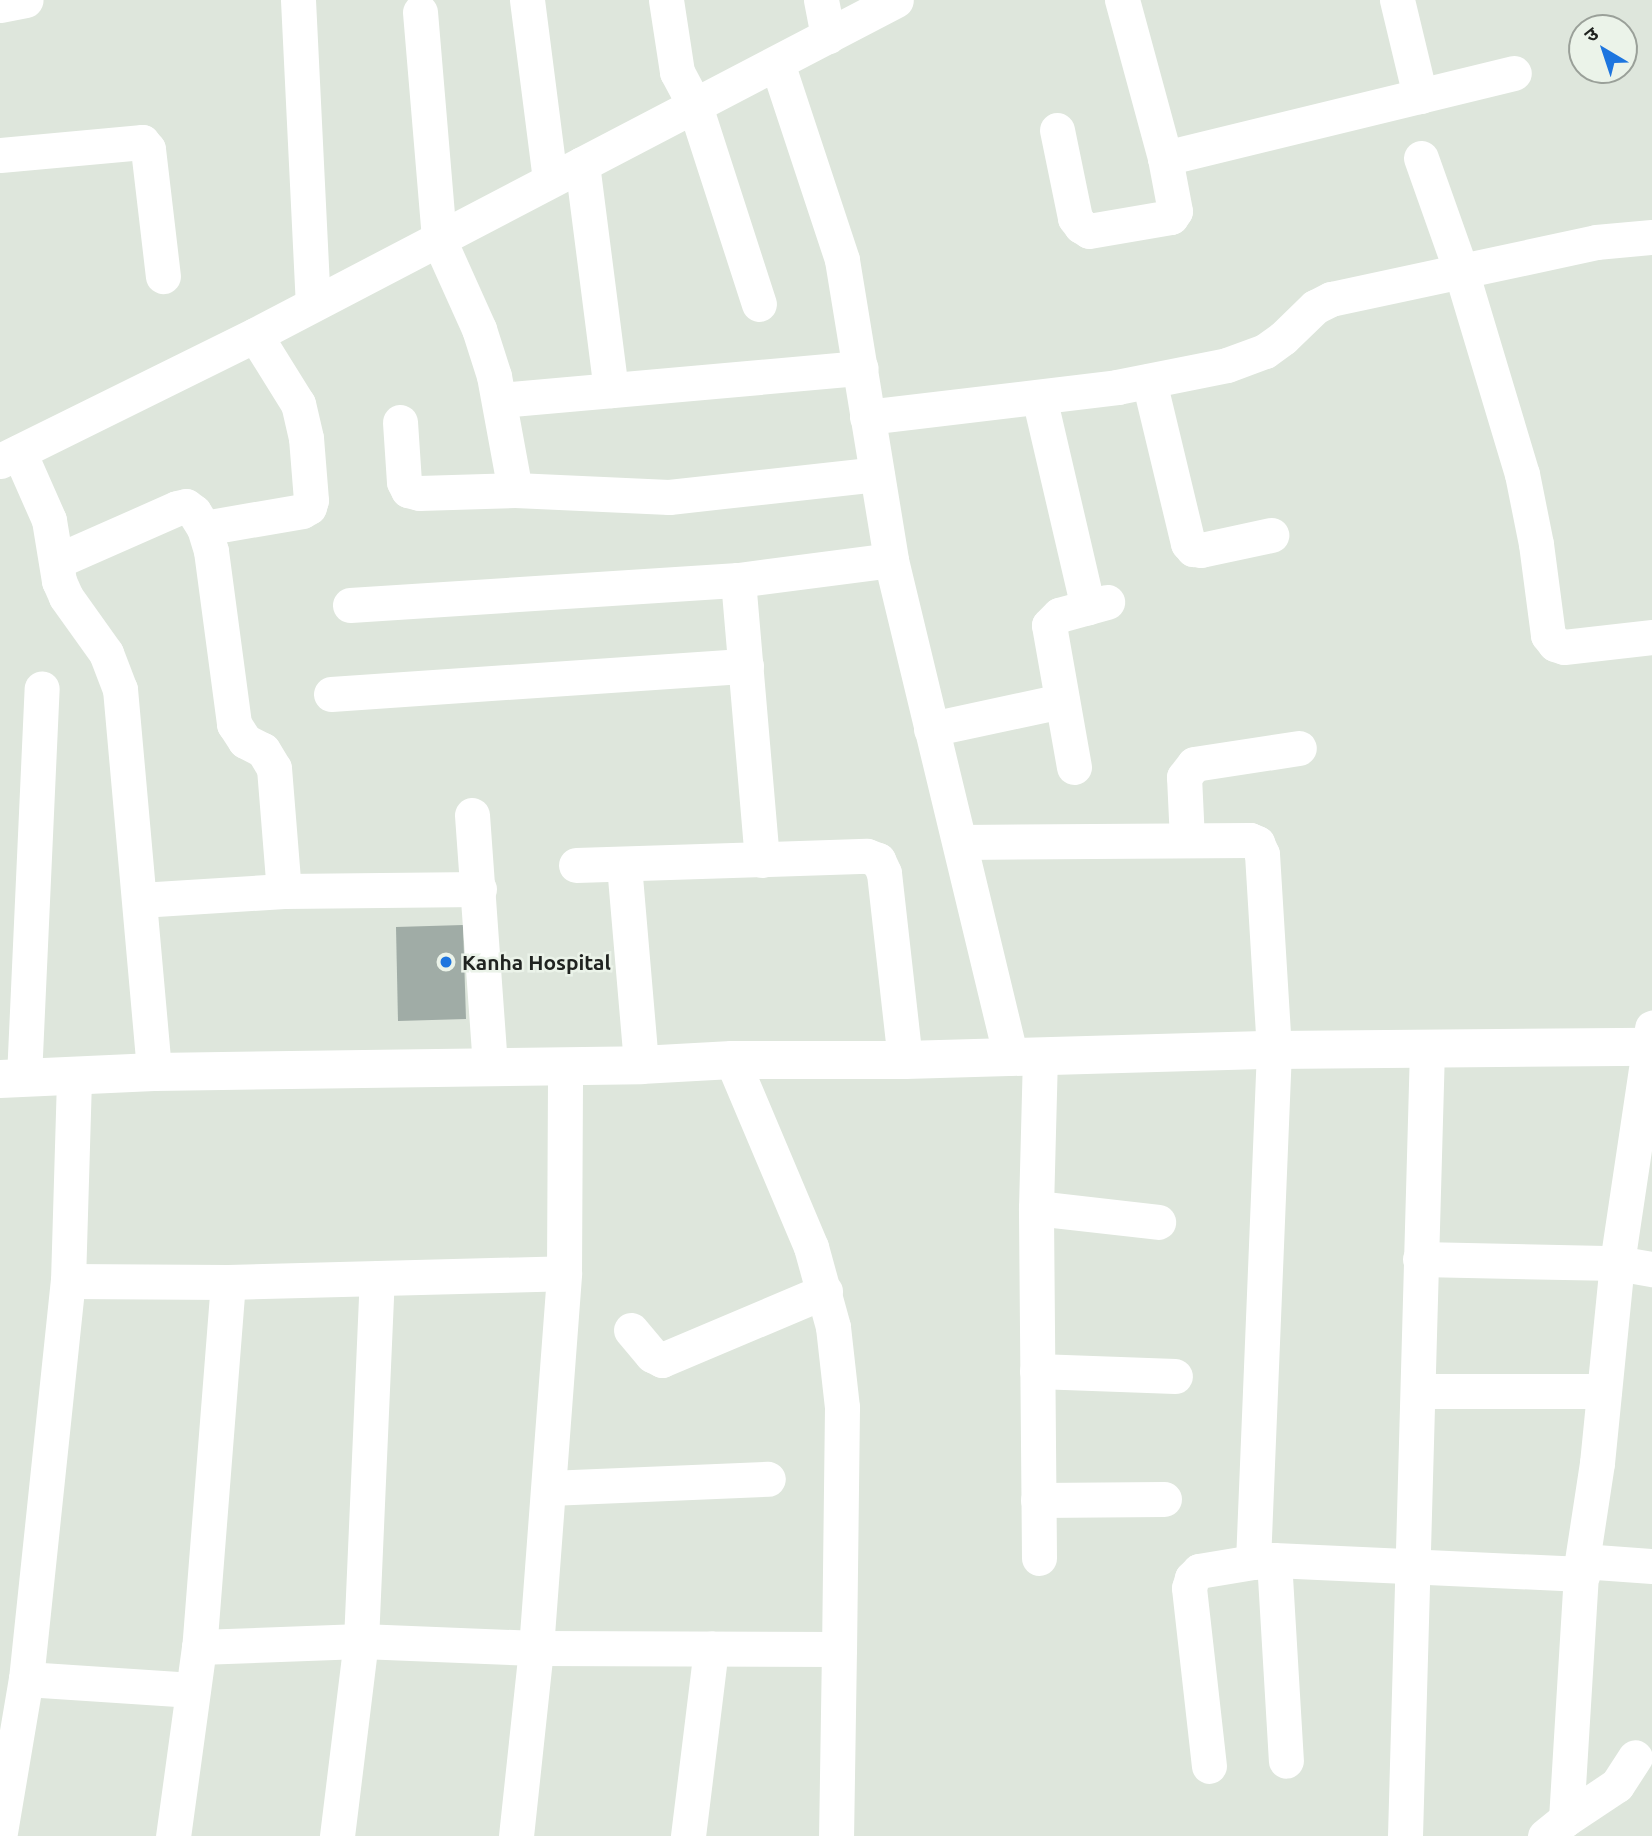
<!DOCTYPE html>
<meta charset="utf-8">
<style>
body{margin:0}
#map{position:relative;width:1652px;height:1836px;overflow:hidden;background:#dee6dc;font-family:Ubuntu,"Noto Sans Devanagari",sans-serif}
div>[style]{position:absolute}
.building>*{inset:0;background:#a0aca6}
.minor>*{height:35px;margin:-17.5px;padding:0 17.5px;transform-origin:17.5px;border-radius:17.5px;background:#fff}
.major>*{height:38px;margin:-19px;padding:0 19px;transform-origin:19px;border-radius:19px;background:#fff}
.dots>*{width:19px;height:19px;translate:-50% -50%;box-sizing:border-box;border:4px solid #ebf3e9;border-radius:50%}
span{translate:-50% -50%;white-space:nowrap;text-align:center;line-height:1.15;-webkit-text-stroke:5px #ebf3e9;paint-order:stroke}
.poi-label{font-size:21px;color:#202320;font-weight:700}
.left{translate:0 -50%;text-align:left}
.north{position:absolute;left:1568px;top:14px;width:70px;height:70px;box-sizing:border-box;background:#ebf3e9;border:2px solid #9aa099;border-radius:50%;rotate:321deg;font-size:19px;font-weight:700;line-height:28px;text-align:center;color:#202320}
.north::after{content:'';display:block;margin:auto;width:24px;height:32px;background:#1d75df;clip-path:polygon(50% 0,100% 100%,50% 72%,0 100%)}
</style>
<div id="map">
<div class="building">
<i style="clip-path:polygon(463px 925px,466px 1019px,398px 1021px,396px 927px)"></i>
</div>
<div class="minor">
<i style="left:298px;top:0;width:304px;rotate:87.2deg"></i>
<i style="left:527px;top:0;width:181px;rotate:82.7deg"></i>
<i style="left:666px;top:0;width:73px;rotate:81.3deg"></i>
<i style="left:677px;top:72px;width:38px;rotate:62deg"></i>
<i style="left:695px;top:106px;width:208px;rotate:72.1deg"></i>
<i style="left:821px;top:0;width:37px;rotate:79deg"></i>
<i style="left:1397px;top:0;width:99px;rotate:76.5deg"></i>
<i style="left:0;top:5px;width:26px;rotate:-11deg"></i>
<i style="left:420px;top:12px;width:229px;rotate:85.2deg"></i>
<i style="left:439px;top:240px;width:98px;rotate:65.8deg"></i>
<i style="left:479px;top:329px;width:49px;rotate:72.3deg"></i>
<i style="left:494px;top:376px;width:116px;rotate:79.6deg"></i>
<i style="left:777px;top:63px;width:207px;rotate:71.7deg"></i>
<i style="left:842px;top:260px;width:304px;rotate:80.7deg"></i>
<i style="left:891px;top:560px;width:512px;rotate:76.45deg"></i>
<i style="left:1057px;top:130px;width:90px;rotate:78.4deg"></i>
<i style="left:1075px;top:218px;width:10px;rotate:53deg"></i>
<i style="left:1081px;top:226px;width:9px;rotate:32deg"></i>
<i style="left:1089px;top:231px;width:83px;rotate:-9.7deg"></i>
<i style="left:1171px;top:217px;width:7px;rotate:-56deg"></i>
<i style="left:1175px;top:211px;width:54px;rotate:-100.7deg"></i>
<i style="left:1165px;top:158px;width:164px;rotate:-105.2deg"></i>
<i style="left:0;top:155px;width:143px;rotate:-5.2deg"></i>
<i style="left:142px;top:142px;width:9px;rotate:49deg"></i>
<i style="left:148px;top:149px;width:128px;rotate:83.3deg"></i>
<i style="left:1165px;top:158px;width:359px;rotate:-13.7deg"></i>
<i style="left:1421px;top:158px;width:120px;rotate:70.5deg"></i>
<i style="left:1461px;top:271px;width:212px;rotate:73.3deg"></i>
<i style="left:1522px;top:474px;width:71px;rotate:78.7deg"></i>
<i style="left:1536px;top:544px;width:92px;rotate:82.5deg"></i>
<i style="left:1548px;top:635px;width:11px;rotate:52deg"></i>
<i style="left:1555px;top:644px;width:9px;rotate:18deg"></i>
<i style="left:1564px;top:647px;width:89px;rotate:-6.5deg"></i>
<i style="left:582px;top:164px;width:228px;rotate:82.7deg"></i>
<i style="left:1149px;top:381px;width:167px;rotate:76.5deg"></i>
<i style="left:1188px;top:543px;width:8px;rotate:50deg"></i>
<i style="left:1193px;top:549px;width:8px;rotate:7deg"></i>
<i style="left:1201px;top:550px;width:72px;rotate:-12.1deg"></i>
<i style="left:1039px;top:397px;width:216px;rotate:76.9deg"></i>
<i style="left:501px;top:400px;width:361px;rotate:-5.1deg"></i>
<i style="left:867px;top:417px;width:252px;rotate:-6.8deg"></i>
<i style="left:1117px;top:387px;width:112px;rotate:-11.3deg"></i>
<i style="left:1227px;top:365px;width:40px;rotate:-20.2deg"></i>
<i style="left:1265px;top:351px;width:22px;rotate:-36deg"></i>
<i style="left:1283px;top:338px;width:45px;rotate:-44.1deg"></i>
<i style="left:1315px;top:307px;width:18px;rotate:-27deg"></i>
<i style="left:1331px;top:299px;width:271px;rotate:-12.1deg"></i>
<i style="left:1596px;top:242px;width:56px;rotate:-5.1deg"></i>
<i style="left:400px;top:422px;width:60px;rotate:86.2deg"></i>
<i style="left:404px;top:482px;width:9px;rotate:63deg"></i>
<i style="left:408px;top:490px;width:11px;rotate:15deg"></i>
<i style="left:419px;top:493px;width:96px;rotate:-1.8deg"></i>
<i style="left:515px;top:490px;width:154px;rotate:2.6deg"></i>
<i style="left:669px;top:497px;width:209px;rotate:-6.3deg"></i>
<i style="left:19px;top:452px;width:74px;rotate:66.2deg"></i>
<i style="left:49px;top:520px;width:62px;rotate:80.7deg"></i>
<i style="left:59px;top:581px;width:17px;rotate:66deg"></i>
<i style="left:66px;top:597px;width:69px;rotate:54.5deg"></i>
<i style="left:106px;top:653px;width:39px;rotate:69deg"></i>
<i style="left:120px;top:689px;width:385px;rotate:84.9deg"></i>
<i style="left:0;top:461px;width:284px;rotate:-26.3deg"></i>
<i style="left:255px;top:335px;width:723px;rotate:-27.59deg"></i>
<i style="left:204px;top:528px;width:99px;rotate:-9.8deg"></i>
<i style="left:302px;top:511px;width:8px;rotate:-30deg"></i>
<i style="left:309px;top:507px;width:7px;rotate:-74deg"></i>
<i style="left:311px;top:500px;width:62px;rotate:-94.6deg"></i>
<i style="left:306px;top:438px;width:35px;rotate:-103deg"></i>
<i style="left:298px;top:404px;width:81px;rotate:-121.9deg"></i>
<i style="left:57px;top:561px;width:131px;rotate:-23.8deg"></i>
<i style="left:177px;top:508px;width:9px;rotate:-13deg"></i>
<i style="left:186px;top:506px;width:10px;rotate:37deg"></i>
<i style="left:194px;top:512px;width:19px;rotate:58deg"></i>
<i style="left:204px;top:528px;width:24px;rotate:73deg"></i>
<i style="left:211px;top:551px;width:175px;rotate:82.4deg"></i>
<i style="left:234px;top:724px;width:20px;rotate:57deg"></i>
<i style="left:245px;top:741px;width:20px;rotate:27deg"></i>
<i style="left:263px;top:750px;width:21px;rotate:59deg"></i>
<i style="left:274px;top:768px;width:123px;rotate:85.4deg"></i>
<i style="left:738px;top:580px;width:281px;rotate:85.1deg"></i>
<i style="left:350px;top:605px;width:389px;rotate:-3.7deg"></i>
<i style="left:738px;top:580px;width:154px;rotate:-7.4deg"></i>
<i style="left:331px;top:694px;width:416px;rotate:-3.9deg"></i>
<i style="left:931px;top:729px;width:134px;rotate:-12.1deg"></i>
<i style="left:1074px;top:767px;width:144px;rotate:-100deg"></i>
<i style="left:1049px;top:625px;width:14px;rotate:-45deg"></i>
<i style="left:1059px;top:615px;width:50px;rotate:-15.2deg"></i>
<i style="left:472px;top:815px;width:253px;rotate:85.9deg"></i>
<i style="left:1187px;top:840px;width:63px;rotate:-92.7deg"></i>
<i style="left:1184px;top:777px;width:16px;rotate:-52deg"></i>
<i style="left:1194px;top:764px;width:106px;rotate:-8.7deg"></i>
<i style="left:961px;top:842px;width:289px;rotate:-0.4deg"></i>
<i style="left:1250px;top:840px;width:8px;rotate:23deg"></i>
<i style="left:1257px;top:843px;width:12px;rotate:66deg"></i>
<i style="left:1262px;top:854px;width:196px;rotate:86.5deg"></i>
<i style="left:1274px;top:1050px;width:512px;rotate:92.35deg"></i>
<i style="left:1253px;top:1562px;width:55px;rotate:170.5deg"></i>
<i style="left:1199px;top:1571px;width:10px;rotate:135deg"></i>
<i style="left:1192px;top:1578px;width:10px;rotate:107deg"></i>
<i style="left:1189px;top:1588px;width:179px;rotate:83.6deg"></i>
<i style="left:576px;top:865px;width:291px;rotate:-1.8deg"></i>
<i style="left:867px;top:856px;width:12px;rotate:20deg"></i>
<i style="left:878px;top:860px;width:14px;rotate:65deg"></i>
<i style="left:884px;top:873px;width:188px;rotate:83.6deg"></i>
<i style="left:624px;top:865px;width:201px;rotate:85.1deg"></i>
<i style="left:140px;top:900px;width:144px;rotate:-3.6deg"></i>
<i style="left:284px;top:891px;width:195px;rotate:-0.6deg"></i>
<i style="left:732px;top:1060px;width:203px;rotate:67.1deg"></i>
<i style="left:811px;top:1247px;width:83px;rotate:74.6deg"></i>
<i style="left:833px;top:1327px;width:81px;rotate:83.6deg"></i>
<i style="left:842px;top:1407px;width:242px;rotate:90.7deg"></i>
<i style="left:24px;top:1077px;width:389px;rotate:-87.4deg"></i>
<i style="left:1036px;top:1208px;width:123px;rotate:6.5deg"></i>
<i style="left:1420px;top:1259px;width:197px;rotate:1.2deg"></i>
<i style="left:1617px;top:1263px;width:36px;rotate:10deg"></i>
<i style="left:68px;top:1281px;width:160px;rotate:0.4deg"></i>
<i style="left:228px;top:1282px;width:366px;rotate:94.5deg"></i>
<i style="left:199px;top:1647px;width:191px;rotate:97.8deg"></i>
<i style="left:228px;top:1282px;width:336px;rotate:-1.5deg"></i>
<i style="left:631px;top:1330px;width:33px;rotate:50deg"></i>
<i style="left:652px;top:1355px;width:11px;rotate:27deg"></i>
<i style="left:662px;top:1360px;width:177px;rotate:-22.9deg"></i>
<i style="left:1037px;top:1371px;width:138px;rotate:2.1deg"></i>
<i style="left:1418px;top:1391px;width:186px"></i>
<i style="left:549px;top:1488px;width:219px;rotate:-2.4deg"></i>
<i style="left:1038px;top:1500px;width:126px;rotate:-0.5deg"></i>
<i style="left:1039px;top:1558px;width:350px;rotate:-90.5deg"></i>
<i style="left:1036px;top:1208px;width:151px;rotate:-88.5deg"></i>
<i style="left:1274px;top:1560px;width:309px;rotate:2.6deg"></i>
<i style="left:1582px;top:1561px;width:70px;rotate:4.1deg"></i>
<i style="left:1253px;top:1562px;width:21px;rotate:-5deg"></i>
<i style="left:1274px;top:1560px;width:201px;rotate:86.6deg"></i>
<i style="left:199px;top:1647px;width:162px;rotate:-2.1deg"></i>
<i style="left:361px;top:1641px;width:175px;rotate:2.3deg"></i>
<i style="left:536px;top:1648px;width:303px;rotate:0.2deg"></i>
<i style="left:839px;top:1649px;width:187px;rotate:90.9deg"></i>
<i style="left:26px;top:1679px;width:167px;rotate:3.8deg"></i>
<i style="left:1566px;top:1819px;width:258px;rotate:-86.5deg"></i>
<i style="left:1582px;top:1561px;width:99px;rotate:-81.3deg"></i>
<i style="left:1597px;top:1463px;width:201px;rotate:-84.3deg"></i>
<i style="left:1617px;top:1263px;width:238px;rotate:-81.5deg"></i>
<i style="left:0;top:1832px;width:155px;rotate:-80.4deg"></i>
<i style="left:26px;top:1679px;width:400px;rotate:-84deg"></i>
<i style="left:68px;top:1281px;width:205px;rotate:-88.3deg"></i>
<i style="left:337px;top:1836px;width:196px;rotate:-83deg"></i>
<i style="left:361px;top:1641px;width:363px;rotate:-87.5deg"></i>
<i style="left:516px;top:1836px;width:189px;rotate:-83.9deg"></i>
<i style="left:536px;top:1648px;width:376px;rotate:-85.7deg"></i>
<i style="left:564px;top:1273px;width:208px;rotate:-89.7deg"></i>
<i style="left:688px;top:1836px;width:189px;rotate:-83deg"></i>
<i style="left:1405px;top:1836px;width:787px;rotate:-88.4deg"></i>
<i style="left:1545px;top:1836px;width:27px;rotate:-39deg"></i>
<i style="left:1566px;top:1819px;width:61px;rotate:-33.7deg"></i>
<i style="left:1617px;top:1785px;width:33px;rotate:-57deg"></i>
</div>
<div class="major">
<i style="left:0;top:1079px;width:154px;rotate:-2.6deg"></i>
<i style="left:154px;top:1072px;width:487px;rotate:-0.8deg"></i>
<i style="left:641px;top:1065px;width:91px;rotate:-3.1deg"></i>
<i style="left:732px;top:1060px;width:173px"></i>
<i style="left:905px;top:1060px;width:369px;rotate:-1.6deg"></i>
<i style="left:1274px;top:1050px;width:378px;rotate:-0.5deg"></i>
</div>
<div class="dots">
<i style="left:446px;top:962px;background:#1d75df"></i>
</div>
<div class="poi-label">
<span class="left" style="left:462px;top:962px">Kanha Hospital</span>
</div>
<div class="north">उ</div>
</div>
